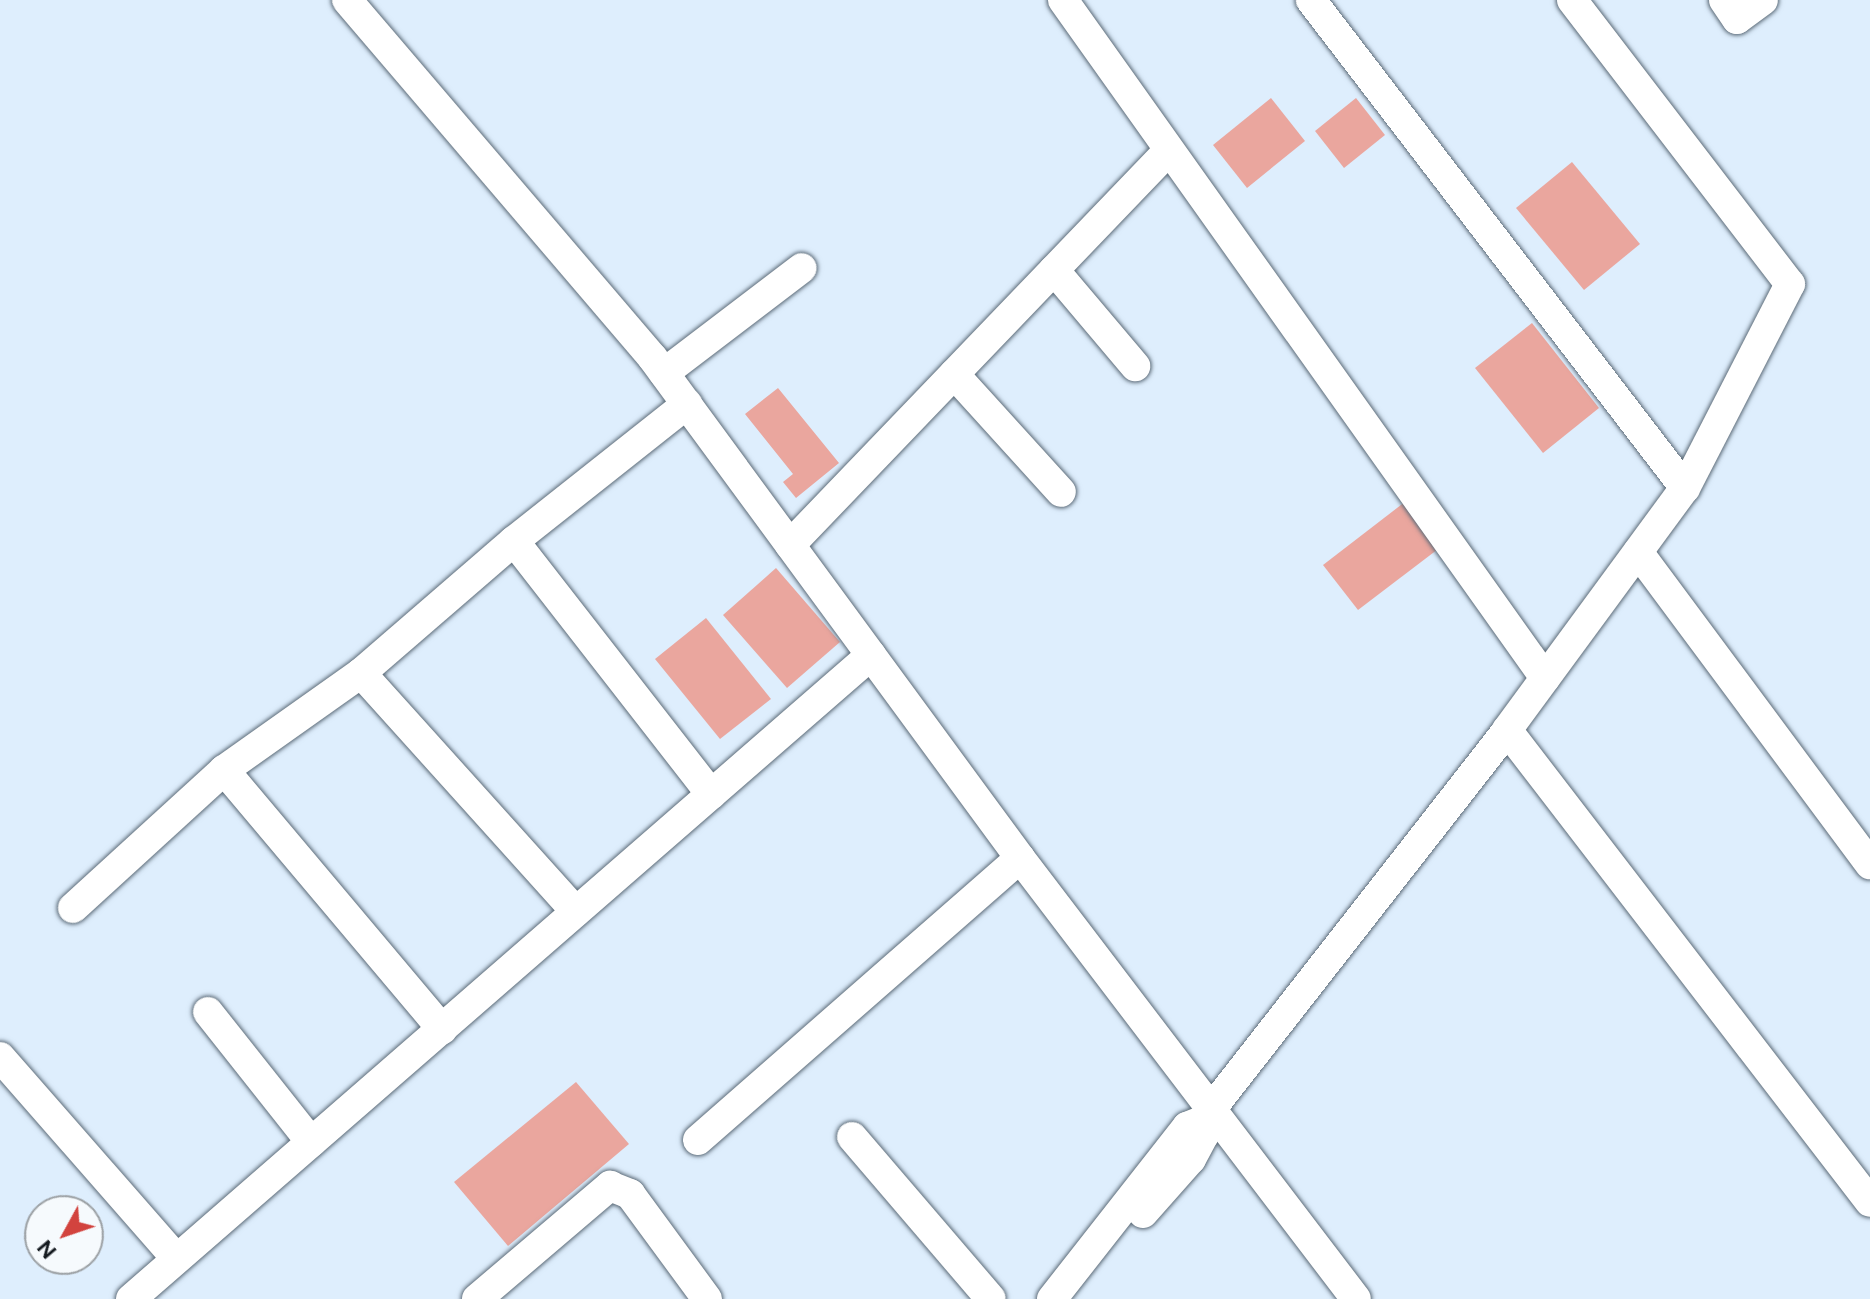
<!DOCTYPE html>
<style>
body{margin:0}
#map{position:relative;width:1870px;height:1299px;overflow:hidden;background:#deeefd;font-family:"DM Sans",sans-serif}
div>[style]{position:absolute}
.building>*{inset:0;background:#eaa69e}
.roads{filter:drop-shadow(0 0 2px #5c6b78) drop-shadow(0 0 2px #5c6b78)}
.street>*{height:30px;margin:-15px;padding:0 15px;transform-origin:15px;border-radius:15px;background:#fff}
span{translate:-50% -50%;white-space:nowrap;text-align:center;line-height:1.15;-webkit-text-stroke:6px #f6fafd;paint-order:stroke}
.north{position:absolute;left:24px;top:1195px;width:80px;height:80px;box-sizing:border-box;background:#f6fafd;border:2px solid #9ca1a5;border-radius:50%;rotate:230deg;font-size:22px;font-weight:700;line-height:32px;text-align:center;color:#151b20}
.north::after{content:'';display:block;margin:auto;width:28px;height:36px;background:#d2433e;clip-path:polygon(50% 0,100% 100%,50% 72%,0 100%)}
</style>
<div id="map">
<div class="building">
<i style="clip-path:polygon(1271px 98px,1305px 141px,1247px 188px,1213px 145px)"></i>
<i style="clip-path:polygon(1356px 98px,1385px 135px,1344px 168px,1315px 131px)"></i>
<i style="clip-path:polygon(1572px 162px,1640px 244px,1584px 290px,1516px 208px)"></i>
<i style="clip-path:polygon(1532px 323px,1599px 408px,1543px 453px,1475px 368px)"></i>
<i style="clip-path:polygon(778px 388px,839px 463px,796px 498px,783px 482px,793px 474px,745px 414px)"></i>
<i style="clip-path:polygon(1410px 498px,1446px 543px,1358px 610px,1323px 565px)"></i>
<i style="clip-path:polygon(776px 568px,840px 642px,787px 688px,723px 615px)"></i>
<i style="clip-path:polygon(706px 618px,771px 699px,720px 739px,655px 659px)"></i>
<i style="clip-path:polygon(576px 1082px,629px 1144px,508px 1246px,454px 1182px)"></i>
</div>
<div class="roads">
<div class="street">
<i style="left:347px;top:0;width:470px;rotate:49.5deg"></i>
<i style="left:652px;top:357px;width:622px;rotate:53.7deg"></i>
<i style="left:1020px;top:858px;width:554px;rotate:52.7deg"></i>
<i style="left:1063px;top:0;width:832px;rotate:54.59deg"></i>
<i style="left:1572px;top:0;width:358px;rotate:52.5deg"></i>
<i style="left:1790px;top:284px;width:229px;rotate:117.2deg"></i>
<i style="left:1724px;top:0;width:23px;rotate:56deg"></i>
<i style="left:1737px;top:19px;width:32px;rotate:-36deg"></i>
<i style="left:1054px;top:270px;width:126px;rotate:49.8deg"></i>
<i style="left:664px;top:373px;width:173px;rotate:-37.3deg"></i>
<i style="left:954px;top:374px;width:159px;rotate:47.8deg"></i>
<i style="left:514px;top:541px;width:321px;rotate:52.1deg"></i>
<i style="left:790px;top:545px;width:547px;rotate:-46.18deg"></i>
<i style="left:1638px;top:552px;width:389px;rotate:53.4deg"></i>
<i style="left:361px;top:673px;width:321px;rotate:48deg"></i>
<i style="left:1507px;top:730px;width:595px;rotate:52.44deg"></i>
<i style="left:224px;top:770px;width:339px;rotate:49.9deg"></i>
<i style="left:73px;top:908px;width:205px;rotate:-42.4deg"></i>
<i style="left:224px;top:770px;width:168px;rotate:-35.3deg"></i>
<i style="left:361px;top:673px;width:202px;rotate:-40.8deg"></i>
<i style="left:514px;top:541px;width:221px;rotate:-38.4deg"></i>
<i style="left:208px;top:1012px;width:166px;rotate:51.6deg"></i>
<i style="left:0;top:1057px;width:267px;rotate:48.8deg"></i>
<i style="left:852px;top:1137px;width:213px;rotate:49.4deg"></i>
<i style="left:698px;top:1140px;width:428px;rotate:-41.2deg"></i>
<i style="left:1143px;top:1213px;width:72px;rotate:-48.4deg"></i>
<i style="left:1191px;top:1159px;width:27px;rotate:-62deg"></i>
<i style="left:1204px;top:1135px;width:14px;rotate:-98deg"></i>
<i style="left:131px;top:1299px;width:981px;rotate:-41.03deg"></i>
<i style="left:477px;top:1299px;width:175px;rotate:-40.4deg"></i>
<i style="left:610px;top:1186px;width:22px;rotate:22deg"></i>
<i style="left:630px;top:1194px;width:130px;rotate:53.7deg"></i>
<i style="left:1052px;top:1299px;width:219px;rotate:-51.9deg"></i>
<i style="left:1187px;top:1127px;width:16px;rotate:-22deg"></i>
<i style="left:1202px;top:1121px;width:496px;rotate:-52deg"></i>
<i style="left:1507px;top:730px;width:300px;rotate:-53.7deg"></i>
<i style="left:1685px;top:488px;width:615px;rotate:-127.47deg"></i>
</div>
</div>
<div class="north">N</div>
</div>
